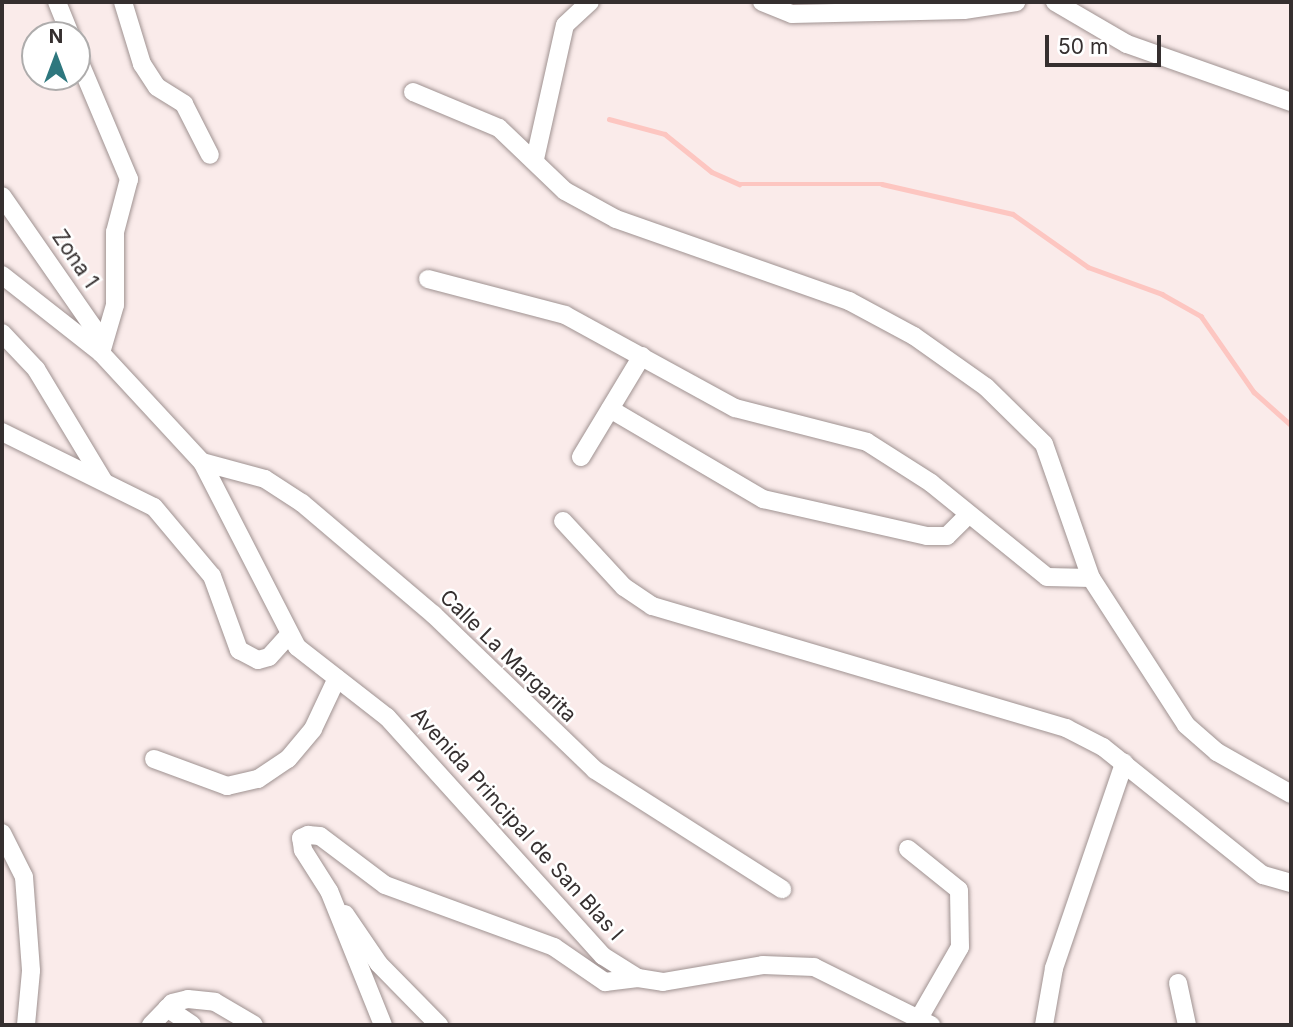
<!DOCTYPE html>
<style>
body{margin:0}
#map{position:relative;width:1293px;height:1027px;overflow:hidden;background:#faebea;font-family:Inter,sans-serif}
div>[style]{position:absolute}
.stream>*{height:4.5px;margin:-2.25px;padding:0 2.25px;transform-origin:2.25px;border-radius:2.25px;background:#fdc6c1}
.roads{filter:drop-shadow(0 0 2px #9f9291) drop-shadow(0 0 2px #9f9291)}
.minor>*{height:18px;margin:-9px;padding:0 9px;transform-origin:9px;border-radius:9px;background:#fff}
span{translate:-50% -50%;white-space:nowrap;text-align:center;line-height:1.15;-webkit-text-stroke:5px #fff;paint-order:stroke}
.street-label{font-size:21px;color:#352f2f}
.frame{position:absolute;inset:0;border:4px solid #352f2f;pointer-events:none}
.north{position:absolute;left:21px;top:21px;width:70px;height:70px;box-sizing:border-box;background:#fff;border:2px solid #aeacac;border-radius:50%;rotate:0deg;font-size:19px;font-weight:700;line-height:28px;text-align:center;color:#352f2f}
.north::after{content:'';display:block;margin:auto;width:24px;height:32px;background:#2e777e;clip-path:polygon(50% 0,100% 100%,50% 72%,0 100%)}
.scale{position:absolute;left:1045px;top:35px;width:116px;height:32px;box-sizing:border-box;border:4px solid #352f2f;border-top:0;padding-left:9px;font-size:21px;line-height:24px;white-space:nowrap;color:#352f2f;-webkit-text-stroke:5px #fff;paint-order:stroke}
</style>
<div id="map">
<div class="stream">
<i style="left:609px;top:119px;width:58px;rotate:15deg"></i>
<i style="left:665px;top:134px;width:60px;rotate:39deg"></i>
<i style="left:712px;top:172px;width:30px;rotate:24deg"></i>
<i style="left:739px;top:184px;width:143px"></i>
<i style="left:882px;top:184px;width:134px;rotate:12.9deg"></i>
<i style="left:1013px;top:214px;width:92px;rotate:35.2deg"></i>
<i style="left:1088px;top:267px;width:79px;rotate:20deg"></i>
<i style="left:1162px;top:294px;width:45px;rotate:29.4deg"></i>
<i style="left:1201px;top:316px;width:93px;rotate:55.1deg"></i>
<i style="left:1254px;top:392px;width:50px;rotate:41.7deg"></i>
</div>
<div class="roads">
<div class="minor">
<i style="left:57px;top:2px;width:35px;rotate:68deg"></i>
<i style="left:123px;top:2px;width:65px;rotate:73deg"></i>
<i style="left:142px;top:64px;width:27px;rotate:57deg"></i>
<i style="left:157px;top:87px;width:32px;rotate:32deg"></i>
<i style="left:184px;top:104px;width:57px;rotate:63deg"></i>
<i style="left:762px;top:2px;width:32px;rotate:22deg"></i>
<i style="left:792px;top:14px;width:172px;rotate:-1.3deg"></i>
<i style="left:964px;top:10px;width:53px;rotate:-8.7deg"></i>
<i style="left:1055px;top:2px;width:83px;rotate:30.3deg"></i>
<i style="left:1127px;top:44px;width:174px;rotate:19.5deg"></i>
<i style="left:77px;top:56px;width:134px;rotate:67.1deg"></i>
<i style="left:129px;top:179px;width:55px;rotate:104.8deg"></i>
<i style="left:115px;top:232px;width:73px;rotate:90deg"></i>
<i style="left:115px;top:305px;width:50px;rotate:106.3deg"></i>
<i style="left:413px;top:92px;width:93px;rotate:22.7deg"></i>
<i style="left:499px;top:128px;width:91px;rotate:43.7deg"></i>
<i style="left:565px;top:191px;width:58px;rotate:28.8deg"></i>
<i style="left:616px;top:219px;width:247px;rotate:19.4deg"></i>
<i style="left:849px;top:301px;width:74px;rotate:28.3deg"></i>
<i style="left:914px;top:336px;width:88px;rotate:35.3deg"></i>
<i style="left:986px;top:387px;width:81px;rotate:44.5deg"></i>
<i style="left:1044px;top:444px;width:142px;rotate:70.7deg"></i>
<i style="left:1091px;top:578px;width:175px;rotate:57.1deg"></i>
<i style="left:1186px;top:725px;width:41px;rotate:41.1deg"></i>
<i style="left:1217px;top:752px;width:85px;rotate:29.6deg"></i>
<i style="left:535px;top:159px;width:137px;rotate:-77.4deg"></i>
<i style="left:565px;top:25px;width:34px;rotate:-43deg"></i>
<i style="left:2px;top:196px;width:160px;rotate:55.2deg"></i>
<i style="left:93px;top:327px;width:27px;rotate:73deg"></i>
<i style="left:2px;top:275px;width:126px;rotate:38.2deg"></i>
<i style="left:101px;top:353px;width:149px;rotate:47.2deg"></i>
<i style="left:202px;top:462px;width:208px;rotate:62.8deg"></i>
<i style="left:297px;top:647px;width:114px;rotate:37.9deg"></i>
<i style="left:387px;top:717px;width:322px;rotate:47.9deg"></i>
<i style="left:603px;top:956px;width:41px;rotate:32.2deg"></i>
<i style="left:638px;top:978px;width:25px;rotate:9deg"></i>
<i style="left:663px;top:982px;width:101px;rotate:-9.6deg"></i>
<i style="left:763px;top:965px;width:51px;rotate:2.2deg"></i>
<i style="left:814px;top:967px;width:131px;rotate:26.4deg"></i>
<i style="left:428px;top:279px;width:142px;rotate:14.7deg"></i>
<i style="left:565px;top:315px;width:194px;rotate:28.7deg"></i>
<i style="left:735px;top:408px;width:136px;rotate:14.4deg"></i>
<i style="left:867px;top:442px;width:76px;rotate:32.6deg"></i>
<i style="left:931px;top:483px;width:149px;rotate:39deg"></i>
<i style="left:1047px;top:577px;width:44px;rotate:1.3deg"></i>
<i style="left:2px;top:333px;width:50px;rotate:46.6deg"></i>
<i style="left:36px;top:369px;width:130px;rotate:58.9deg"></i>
<i style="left:610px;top:409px;width:178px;rotate:30.5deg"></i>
<i style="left:763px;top:499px;width:168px;rotate:12.7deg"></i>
<i style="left:927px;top:536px;width:20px"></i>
<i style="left:947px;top:536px;width:30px;rotate:-45deg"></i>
<i style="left:2px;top:432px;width:169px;rotate:26.3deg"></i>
<i style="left:154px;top:507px;width:90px;rotate:50deg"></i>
<i style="left:212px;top:576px;width:79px;rotate:70deg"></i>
<i style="left:239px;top:650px;width:21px;rotate:28deg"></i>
<i style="left:258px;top:660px;width:11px;rotate:-15deg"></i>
<i style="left:269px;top:657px;width:31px;rotate:-48deg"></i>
<i style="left:581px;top:457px;width:118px;rotate:-58.9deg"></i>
<i style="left:202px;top:462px;width:65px;rotate:15.1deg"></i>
<i style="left:265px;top:479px;width:44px;rotate:33deg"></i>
<i style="left:302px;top:503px;width:172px;rotate:40.3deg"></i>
<i style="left:433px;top:614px;width:225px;rotate:43.9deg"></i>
<i style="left:595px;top:770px;width:222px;rotate:32.5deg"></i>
<i style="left:563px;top:521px;width:90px;rotate:47.3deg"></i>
<i style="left:624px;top:587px;width:34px;rotate:34deg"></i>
<i style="left:652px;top:606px;width:432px;rotate:16.4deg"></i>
<i style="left:1066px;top:728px;width:42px;rotate:27.2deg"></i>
<i style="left:1103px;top:747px;width:205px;rotate:38.7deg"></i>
<i style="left:1263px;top:875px;width:29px;rotate:16deg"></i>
<i style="left:154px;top:759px;width:78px;rotate:20.3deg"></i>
<i style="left:227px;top:786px;width:32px;rotate:-13deg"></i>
<i style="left:258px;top:779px;width:36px;rotate:-34deg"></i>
<i style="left:288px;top:759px;width:39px;rotate:-50deg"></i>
<i style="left:313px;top:729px;width:56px;rotate:-64.8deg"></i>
<i style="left:2px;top:833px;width:49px;rotate:63.4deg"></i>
<i style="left:24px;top:877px;width:94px;rotate:85.7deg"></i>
<i style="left:31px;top:971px;width:54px;rotate:95.3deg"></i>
<i style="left:908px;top:849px;width:65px;rotate:38.8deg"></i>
<i style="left:959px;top:890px;width:57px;rotate:89deg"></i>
<i style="left:960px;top:947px;width:84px;rotate:119.9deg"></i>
<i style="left:345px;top:914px;width:60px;rotate:55.8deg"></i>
<i style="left:379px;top:964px;width:86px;rotate:45.5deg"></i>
<i style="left:1178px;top:983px;width:43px;rotate:77.9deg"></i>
<i style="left:167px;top:1008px;width:30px;rotate:34deg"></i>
<i style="left:151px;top:1025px;width:30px;rotate:-46deg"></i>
<i style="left:172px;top:1003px;width:16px;rotate:-14deg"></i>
<i style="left:188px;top:999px;width:27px;rotate:6deg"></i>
<i style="left:215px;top:1002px;width:45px;rotate:30.5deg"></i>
<i style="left:383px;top:1025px;width:144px;rotate:-111.9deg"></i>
<i style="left:329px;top:891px;width:49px;rotate:-122.4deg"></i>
<i style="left:303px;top:850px;width:12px;rotate:-99deg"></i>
<i style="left:301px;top:838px;width:8px;rotate:-23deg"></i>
<i style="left:308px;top:835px;width:12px;rotate:5deg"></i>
<i style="left:320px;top:836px;width:81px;rotate:37deg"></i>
<i style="left:385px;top:885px;width:180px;rotate:20.1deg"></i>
<i style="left:554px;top:947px;width:62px;rotate:34.5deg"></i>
<i style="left:605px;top:982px;width:33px;rotate:-7deg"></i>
<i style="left:1044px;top:1025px;width:58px;rotate:-80deg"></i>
<i style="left:1054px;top:968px;width:217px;rotate:-71.1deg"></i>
</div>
</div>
<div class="street-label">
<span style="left:75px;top:259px;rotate:56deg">Zona 1</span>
<span style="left:508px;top:656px;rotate:44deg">Calle La Margarita</span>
<span style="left:517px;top:824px;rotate:48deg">Avenida Principal de San Blas I</span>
</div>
<div class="frame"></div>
<div class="north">N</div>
<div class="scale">50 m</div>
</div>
